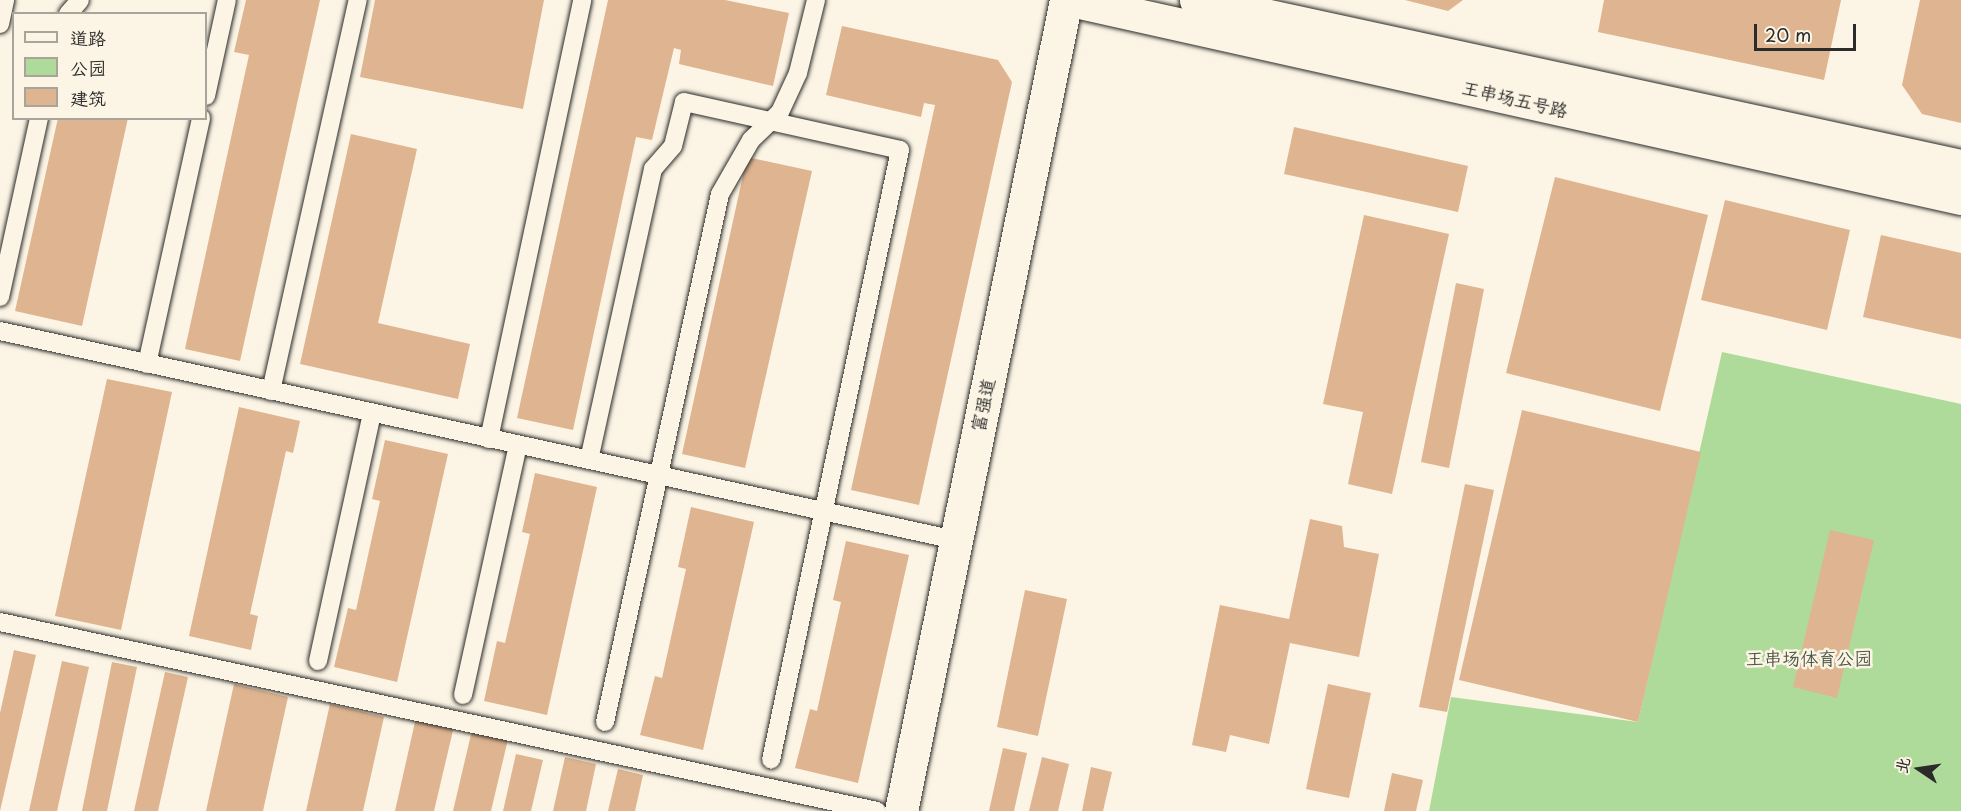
<!DOCTYPE html>
<meta charset="utf-8">
<style>
body{margin:0}
#map{position:relative;width:1961px;height:811px;overflow:hidden;background:#fcf5e5;font-family:"Playpen Sans","LXGW WenKai TC",sans-serif}
div>[style]{position:absolute}
.green>*{inset:0;background:#aedb9a}
.building>*{inset:0;background:#dfb490}
.roads{filter:drop-shadow(0 0 2px #2b2b2b) drop-shadow(0 0 2px #2b2b2b)}
.service>*{height:18px;margin:-9px;padding:0 9px;transform-origin:9px;border-radius:9px;background:#fcf5e5}
.minor>*{height:33px;margin:-16.5px;padding:0 16.5px;transform-origin:16.5px;border-radius:16.5px;background:#fcf5e5}
.tertiary>*{height:33px;margin:-16.5px;padding:0 16.5px;transform-origin:16.5px;border-radius:16.5px;background:#fcf5e5}
span{translate:-50% -50%;white-space:nowrap;text-align:center;line-height:1.15;-webkit-text-stroke:5px #fcf5e5;paint-order:stroke}
.street-label{font-size:18px;color:#2b2b2b}
.park-label{font-size:18px;color:#4c5747}
.legend{position:absolute;left:12px;top:12px;width:195px;height:108px;box-sizing:border-box;background:#fcf5e5;border:2px solid #a8a49b;margin:0;padding:8px 10px;list-style:none;font-size:18px;color:#2b2b2b}
.legend li{display:flex;align-items:center;gap:12px;height:30px}
.legend b{width:30px;border:2px solid #a8a49b}
.north{position:absolute;left:1889px;top:739px;width:60px;height:60px;-webkit-text-stroke:4px #fcf5e5;paint-order:stroke;rotate:283deg;font-size:16px;font-weight:700;line-height:24px;text-align:center;color:#2b2b2b}
.north::after{content:'';display:block;margin:auto;width:21px;height:27px;background:#2b2b2b;clip-path:polygon(50% 0,100% 100%,50% 72%,0 100%)}
.scale{position:absolute;left:1754px;top:24px;width:102px;height:27px;box-sizing:border-box;border:3px solid #2b2b2b;border-top:0;padding-left:8px;font-size:18px;line-height:21px;white-space:nowrap;color:#2b2b2b;-webkit-text-stroke:4px #fcf5e5;paint-order:stroke}
</style>
<div id="map">
<div class="green">
<i style="clip-path:polygon(1722px 352px,1961px 404px,1961px 811px,1429px 811px,1451px 697px,1638px 722px)"></i>
</div>
<div class="building">
<i style="clip-path:polygon(246px 0,320px 0,240px 361px,185px 349px,249px 55px,234px 52px)"></i>
<i style="clip-path:polygon(375px 0,544px 0,523px 109px,360px 77px)"></i>
<i style="clip-path:polygon(608px 0,725px 0,789px 13px,773px 86px,679px 64px,681px 50px,674px 48px,652px 140px,636px 137px,573px 430px,517px 418px)"></i>
<i style="clip-path:polygon(1405px 0,1463px 0,1448px 11px)"></i>
<i style="clip-path:polygon(1604px 0,1841px 0,1824px 80px,1598px 32px)"></i>
<i style="clip-path:polygon(1920px 0,1961px 0,1961px 123px,1922px 114px,1902px 85px)"></i>
<i style="clip-path:polygon(842px 26px,998px 60px,1012px 82px,919px 505px,851px 490px,935px 105px,924px 103px,921px 117px,826px 95px)"></i>
<i style="clip-path:polygon(58px 118px,128px 118px,82px 326px,15px 311px)"></i>
<i style="clip-path:polygon(1294px 127px,1468px 166px,1458px 212px,1284px 174px)"></i>
<i style="clip-path:polygon(351px 134px,417px 149px,378px 323px,470px 344px,458px 399px,300px 364px)"></i>
<i style="clip-path:polygon(747px 157px,812px 171px,745px 468px,682px 454px)"></i>
<i style="clip-path:polygon(1555px 177px,1708px 215px,1660px 411px,1506px 373px)"></i>
<i style="clip-path:polygon(1725px 200px,1850px 230px,1827px 330px,1701px 300px)"></i>
<i style="clip-path:polygon(1364px 215px,1449px 234px,1392px 494px,1348px 484px,1363px 412px,1323px 404px)"></i>
<i style="clip-path:polygon(1881px 235px,1961px 253px,1961px 339px,1863px 317px)"></i>
<i style="clip-path:polygon(1456px 283px,1484px 289px,1449px 468px,1421px 462px)"></i>
<i style="clip-path:polygon(107px 379px,172px 392px,121px 630px,55px 616px)"></i>
<i style="clip-path:polygon(239px 407px,300px 421px,293px 453px,286px 451px,250px 614px,258px 616px,251px 650px,189px 636px)"></i>
<i style="clip-path:polygon(1522px 410px,1701px 452px,1638px 722px,1459px 680px)"></i>
<i style="clip-path:polygon(385px 440px,448px 454px,397px 682px,334px 667px,348px 608px,356px 610px,380px 501px,372px 499px)"></i>
<i style="clip-path:polygon(535px 473px,597px 487px,547px 715px,484px 701px,497px 641px,505px 643px,530px 534px,522px 532px)"></i>
<i style="clip-path:polygon(1465px 484px,1494px 490px,1447px 712px,1419px 707px)"></i>
<i style="clip-path:polygon(691px 507px,754px 522px,703px 750px,640px 735px,655px 676px,662px 678px,686px 569px,678px 567px)"></i>
<i style="clip-path:polygon(1310px 519px,1342px 526px,1344px 547px,1379px 554px,1359px 657px,1290px 643px,1269px 744px,1230px 735px,1226px 752px,1192px 745px,1220px 605px,1289px 619px)"></i>
<i style="clip-path:polygon(1830px 530px,1874px 540px,1837px 698px,1793px 687px)"></i>
<i style="clip-path:polygon(846px 541px,909px 555px,858px 783px,795px 768px,810px 709px,817px 711px,841px 602px,833px 600px)"></i>
<i style="clip-path:polygon(1025px 590px,1067px 599px,1038px 736px,997px 727px)"></i>
<i style="clip-path:polygon(14px 650px,36px 655px,0 811px,0 713px)"></i>
<i style="clip-path:polygon(62px 661px,89px 667px,57px 811px,29px 811px)"></i>
<i style="clip-path:polygon(112px 662px,137px 667px,107px 811px,82px 811px)"></i>
<i style="clip-path:polygon(165px 672px,188px 677px,158px 811px,134px 811px)"></i>
<i style="clip-path:polygon(234px 684px,288px 697px,263px 811px,206px 811px)"></i>
<i style="clip-path:polygon(1328px 684px,1371px 693px,1349px 798px,1306px 789px)"></i>
<i style="clip-path:polygon(330px 704px,384px 717px,363px 811px,306px 811px)"></i>
<i style="clip-path:polygon(417px 713px,455px 722px,434px 811px,395px 811px)"></i>
<i style="clip-path:polygon(473px 726px,509px 735px,491px 811px,453px 811px)"></i>
<i style="clip-path:polygon(1003px 748px,1027px 753px,1014px 811px,989px 811px)"></i>
<i style="clip-path:polygon(516px 754px,543px 760px,531px 811px,503px 811px)"></i>
<i style="clip-path:polygon(565px 757px,596px 764px,586px 811px,553px 811px)"></i>
<i style="clip-path:polygon(1042px 757px,1069px 764px,1058px 811px,1029px 811px)"></i>
<i style="clip-path:polygon(1091px 767px,1112px 772px,1103px 811px,1082px 811px)"></i>
<i style="clip-path:polygon(618px 769px,643px 775px,635px 811px,608px 811px)"></i>
<i style="clip-path:polygon(1392px 773px,1423px 780px,1416px 811px,1384px 811px)"></i>
</div>
<div class="roads">
<div class="service">
<i style="left:68px;top:14px;width:18px;rotate:-49deg"></i>
<i style="left:0;top:24px;width:25px;rotate:-78deg"></i>
<i style="left:206px;top:96px;width:98px;rotate:-77.7deg"></i>
<i style="left:0;top:297px;width:183px;rotate:-77.7deg"></i>
<i style="left:0;top:331px;width:978px;rotate:12.34deg"></i>
<i style="left:147px;top:364px;width:252px;rotate:-77.6deg"></i>
<i style="left:271px;top:391px;width:401px;rotate:-77.5deg"></i>
<i style="left:489px;top:439px;width:449px;rotate:-78deg"></i>
<i style="left:589px;top:460px;width:298px;rotate:-77.6deg"></i>
<i style="left:653px;top:169px;width:30px;rotate:-49deg"></i>
<i style="left:673px;top:146px;width:45px;rotate:-76deg"></i>
<i style="left:684px;top:102px;width:221px;rotate:12.5deg"></i>
<i style="left:900px;top:150px;width:623px;rotate:101.94deg"></i>
<i style="left:0;top:622px;width:897px;rotate:12.16deg"></i>
<i style="left:318px;top:661px;width:254px;rotate:-77.7deg"></i>
<i style="left:463px;top:695px;width:256px;rotate:-77.6deg"></i>
<i style="left:605px;top:722px;width:540px;rotate:-77.71deg"></i>
<i style="left:720px;top:194px;width:62px;rotate:-60.1deg"></i>
<i style="left:751px;top:140px;width:40px;rotate:-44deg"></i>
<i style="left:780px;top:112px;width:43px;rotate:-65.2deg"></i>
<i style="left:798px;top:73px;width:75px;rotate:-76.1deg"></i>
</div>
<div class="minor">
<i style="left:901px;top:811px;width:828px;rotate:-78.5deg"></i>
</div>
<div class="tertiary">
<i style="left:1070px;top:0;width:913px;rotate:12.53deg"></i>
<i style="left:1196px;top:0;width:783px;rotate:12.24deg"></i>
</div>
</div>
<div class="street-label">
<span style="left:1515px;top:99px;rotate:13deg">王串场五号路</span>
<span style="left:983px;top:405px;rotate:-78deg">富强道</span>
</div>
<div class="park-label">
<span style="left:1809px;top:658px">王串场体育公园</span>
</div>
<ul class="legend">
<li><b style="height:8px;background:#fcf5e5"></b>道路</li>
<li><b style="height:16px;background:#aedb9a"></b>公园</li>
<li><b style="height:16px;background:#dfb490"></b>建筑</li>
</ul>
<div class="north">北</div>
<div class="scale">20 m</div>
</div>
